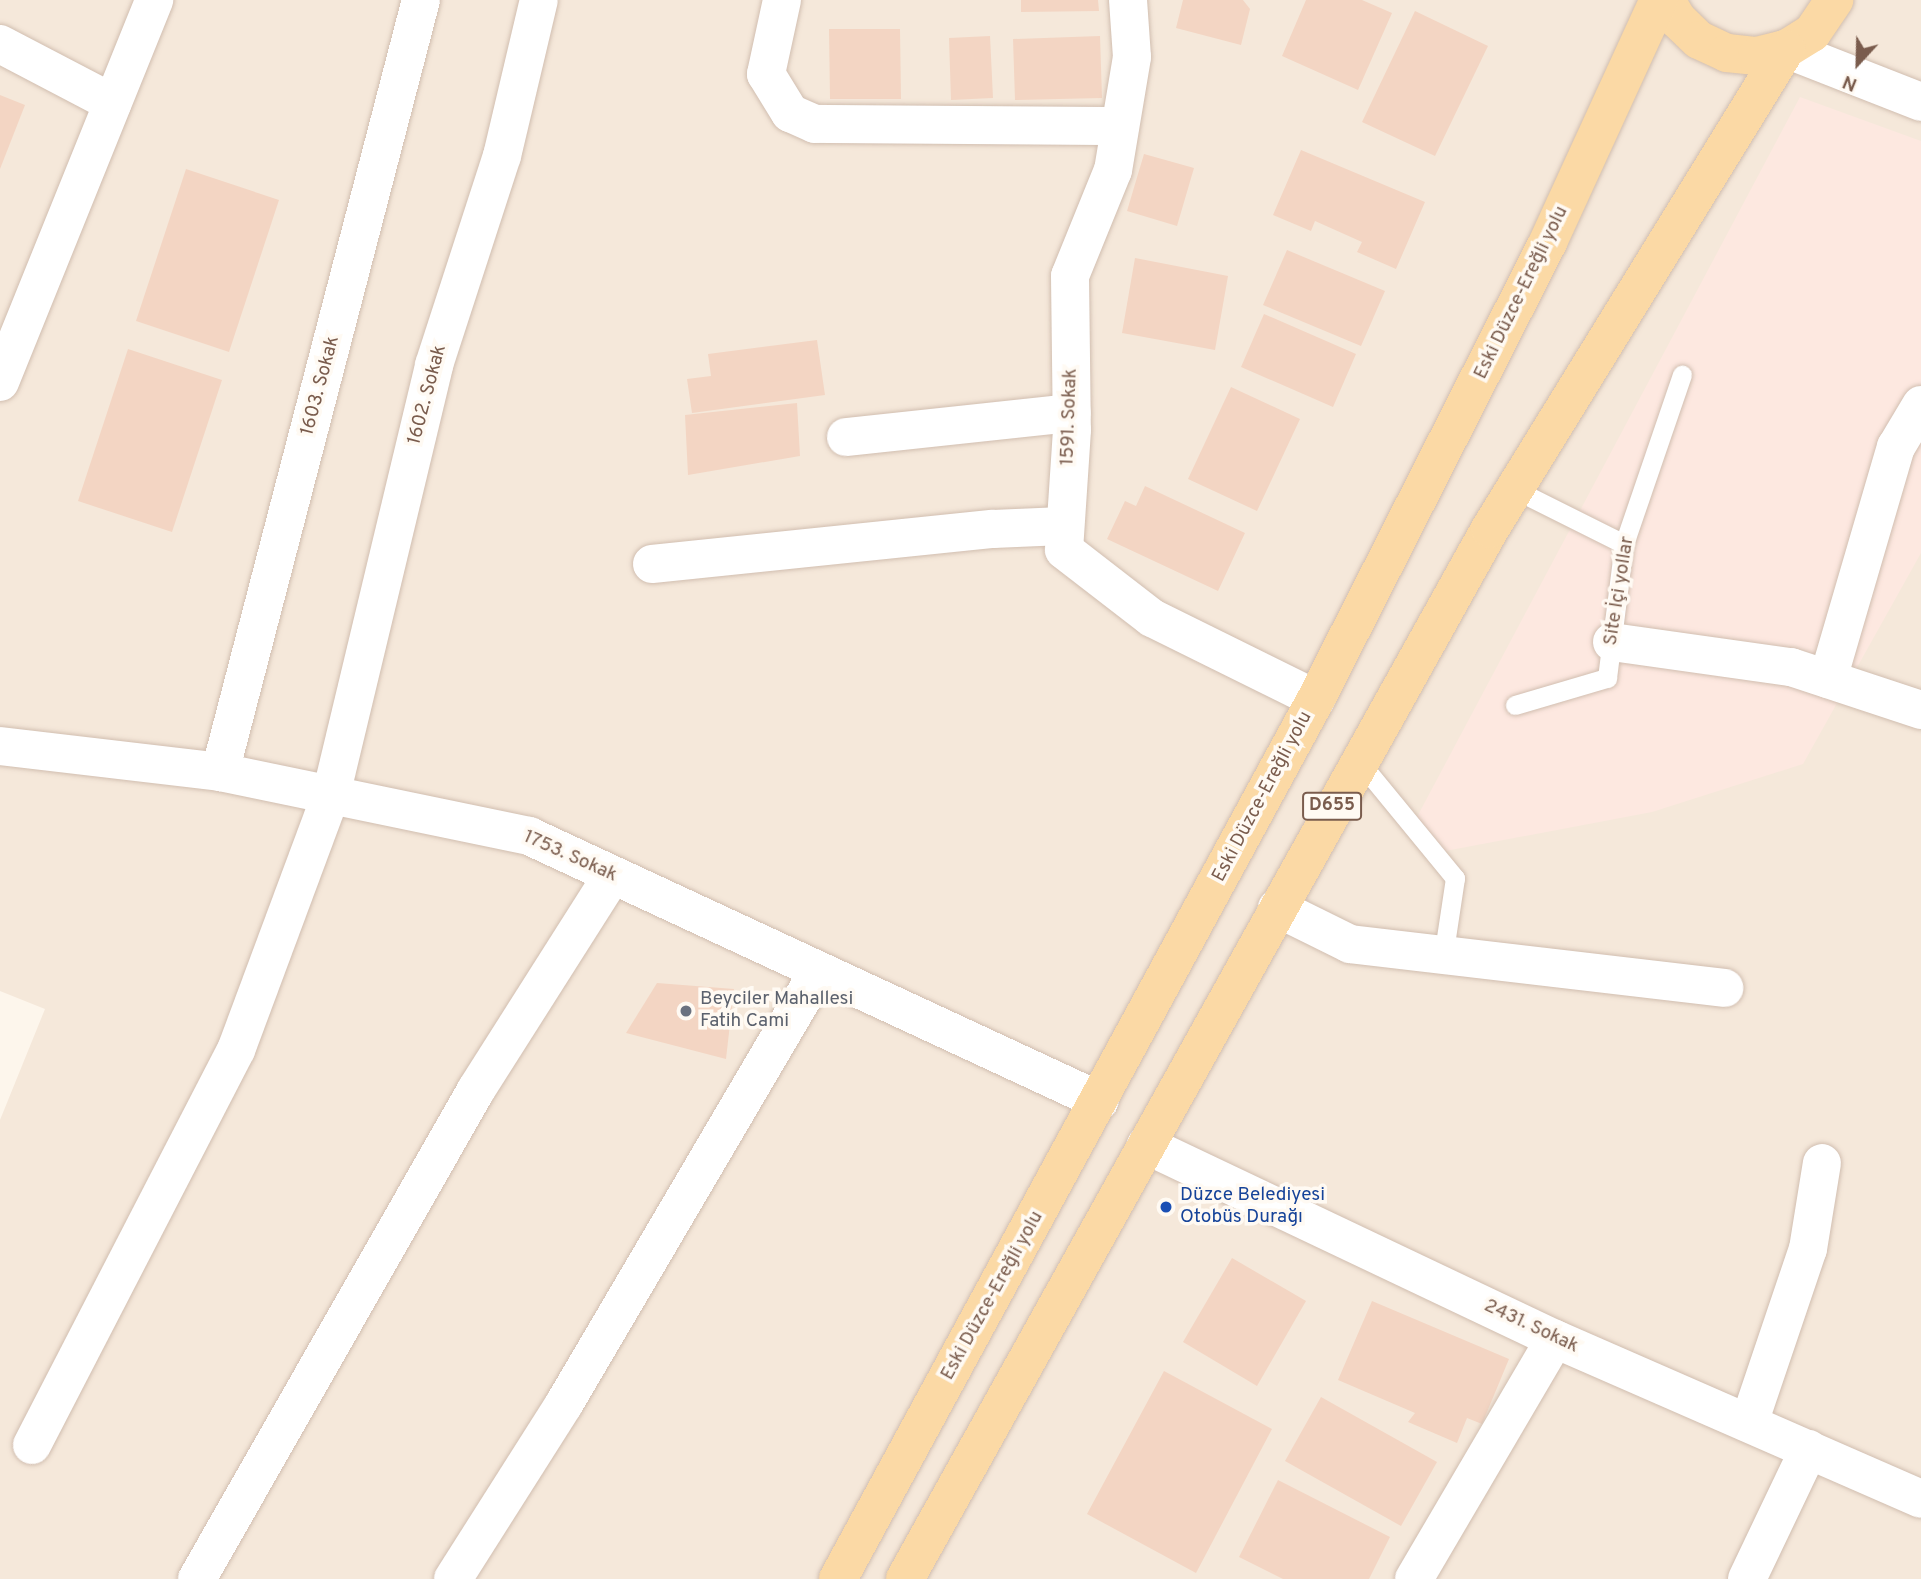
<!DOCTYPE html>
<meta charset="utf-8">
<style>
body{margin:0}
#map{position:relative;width:1921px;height:1579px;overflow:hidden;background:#fdf6ec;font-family:Overpass,sans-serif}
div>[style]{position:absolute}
.residential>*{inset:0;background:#f5e8da}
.commercial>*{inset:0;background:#fde8e0}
.building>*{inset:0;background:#f3d5c3}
.roads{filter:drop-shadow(0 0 2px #d1beb0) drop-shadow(0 0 2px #d1beb0)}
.lane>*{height:19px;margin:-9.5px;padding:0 9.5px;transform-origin:9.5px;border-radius:9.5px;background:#fff}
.street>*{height:38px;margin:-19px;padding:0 19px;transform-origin:19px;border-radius:19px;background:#fff}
.secondary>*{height:38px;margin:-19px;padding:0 19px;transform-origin:19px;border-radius:19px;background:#fff}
.primary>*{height:38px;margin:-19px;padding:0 19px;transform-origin:19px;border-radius:19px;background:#fbd9a5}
.dots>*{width:19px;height:19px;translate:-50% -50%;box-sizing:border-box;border:4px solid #fffaf3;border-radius:50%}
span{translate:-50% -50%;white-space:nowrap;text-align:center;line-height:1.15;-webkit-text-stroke:7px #fffaf3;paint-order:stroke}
.shield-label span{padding:2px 5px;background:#fffaf3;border:2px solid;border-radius:5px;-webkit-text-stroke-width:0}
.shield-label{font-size:18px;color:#7a5c4d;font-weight:700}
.street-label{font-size:19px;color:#7a5c4d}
.worship-label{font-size:19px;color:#5b616d}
.left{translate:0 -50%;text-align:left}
.transit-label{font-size:19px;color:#164399}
.north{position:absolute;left:1823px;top:28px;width:70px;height:70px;-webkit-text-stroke:5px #fffaf3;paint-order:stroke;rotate:202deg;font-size:19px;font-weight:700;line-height:28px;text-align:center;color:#7a5c4d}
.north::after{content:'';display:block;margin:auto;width:24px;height:32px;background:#7a5c4d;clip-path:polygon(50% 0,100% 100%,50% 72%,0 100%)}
</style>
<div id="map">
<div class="residential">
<i style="clip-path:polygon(0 0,1921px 0,1921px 1579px,0 1579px,0 1120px,45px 1009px,0 991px)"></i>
</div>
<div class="commercial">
<i style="clip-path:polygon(1800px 97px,1921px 141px,1921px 553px,1803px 764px,1652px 812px,1440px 852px,1409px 832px)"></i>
</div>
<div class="building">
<i style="clip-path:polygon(1021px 0,1098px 0,1099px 11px,1021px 12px)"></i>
<i style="clip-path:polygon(1183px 0,1243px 0,1250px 9px,1241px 45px,1176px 28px)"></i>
<i style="clip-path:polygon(1306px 0,1362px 0,1392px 13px,1358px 90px,1282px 56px)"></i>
<i style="clip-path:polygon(1415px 11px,1488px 46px,1435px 156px,1362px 122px)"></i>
<i style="clip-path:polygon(829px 29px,900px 29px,901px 99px,830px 99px)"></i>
<i style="clip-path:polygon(990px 36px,993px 98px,951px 100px,949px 38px)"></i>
<i style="clip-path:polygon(1100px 36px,1102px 98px,1015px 100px,1013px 39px)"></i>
<i style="clip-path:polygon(0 95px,25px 105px,0 169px)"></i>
<i style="clip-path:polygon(1301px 150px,1425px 202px,1396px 269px,1357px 252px,1362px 242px,1315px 221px,1311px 231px,1273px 215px)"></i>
<i style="clip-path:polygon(1144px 154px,1194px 168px,1177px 226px,1127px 211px)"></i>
<i style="clip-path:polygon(186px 169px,279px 200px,229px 352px,136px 321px)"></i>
<i style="clip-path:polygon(1287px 250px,1385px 291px,1361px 346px,1263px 305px)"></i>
<i style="clip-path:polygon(1135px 258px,1228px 276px,1215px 350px,1122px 333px)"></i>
<i style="clip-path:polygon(1264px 314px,1356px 354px,1333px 407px,1241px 367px)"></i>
<i style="clip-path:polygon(817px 340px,825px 395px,692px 413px,687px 379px,711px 376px,708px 354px)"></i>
<i style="clip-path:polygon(128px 349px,222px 380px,172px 532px,78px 501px)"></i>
<i style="clip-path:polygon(1231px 387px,1300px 419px,1257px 511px,1188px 479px)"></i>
<i style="clip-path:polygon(797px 403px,800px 456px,688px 475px,685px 415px)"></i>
<i style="clip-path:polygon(1145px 486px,1245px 533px,1218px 591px,1107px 539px,1125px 501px,1136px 506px)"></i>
<i style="clip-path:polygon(657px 983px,734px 989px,726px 1059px,626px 1033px)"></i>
<i style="clip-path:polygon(1232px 1258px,1306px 1301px,1257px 1386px,1183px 1342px)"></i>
<i style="clip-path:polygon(1372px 1301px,1509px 1359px,1482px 1424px,1467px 1418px,1457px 1443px,1408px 1422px,1415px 1413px,1338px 1380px)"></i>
<i style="clip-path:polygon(1164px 1371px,1272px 1429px,1196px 1573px,1087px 1514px)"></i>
<i style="clip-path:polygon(1321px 1397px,1437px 1462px,1401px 1526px,1285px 1461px)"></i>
<i style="clip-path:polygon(1278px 1480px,1390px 1537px,1369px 1579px,1283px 1579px,1239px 1557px)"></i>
</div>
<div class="roads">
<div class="lane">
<i style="left:1514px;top:489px;width:123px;rotate:26.6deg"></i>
<i style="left:1515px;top:705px;width:96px;rotate:-16.4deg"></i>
<i style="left:1607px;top:678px;width:135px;rotate:-82.8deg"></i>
<i style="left:1624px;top:544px;width:179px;rotate:-71.1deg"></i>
<i style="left:1358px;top:760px;width:153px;rotate:50.6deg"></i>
<i style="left:1455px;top:878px;width:80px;rotate:98.6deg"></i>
</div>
<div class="street">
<i style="left:782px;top:0;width:76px;rotate:102.2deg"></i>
<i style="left:766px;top:74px;width:46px;rotate:58.4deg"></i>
<i style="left:790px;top:113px;width:27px;rotate:24deg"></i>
<i style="left:815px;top:124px;width:305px;rotate:0.4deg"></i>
<i style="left:1128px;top:0;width:57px;rotate:86deg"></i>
<i style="left:1132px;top:57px;width:115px;rotate:99.5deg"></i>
<i style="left:1113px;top:170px;width:114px;rotate:112.1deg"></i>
<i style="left:1070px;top:276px;width:154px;rotate:89.3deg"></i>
<i style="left:1072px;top:430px;width:120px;rotate:93.8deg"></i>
<i style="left:1064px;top:550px;width:111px;rotate:37.7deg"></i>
<i style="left:1152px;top:618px;width:183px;rotate:26.3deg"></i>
<i style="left:0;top:44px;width:127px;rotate:27.6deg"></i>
<i style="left:0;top:382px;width:412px;rotate:-68deg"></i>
<i style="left:846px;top:437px;width:227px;rotate:-6.1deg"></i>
<i style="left:652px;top:564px;width:343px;rotate:-5.9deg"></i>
<i style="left:993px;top:529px;width:70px;rotate:-2.5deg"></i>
<i style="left:1612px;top:642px;width:181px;rotate:8deg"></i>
<i style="left:1791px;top:667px;width:137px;rotate:18.3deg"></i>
<i style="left:1828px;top:679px;width:242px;rotate:-73.7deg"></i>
<i style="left:1896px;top:447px;width:49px;rotate:-59.2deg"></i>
<i style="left:220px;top:772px;width:798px;rotate:-75.41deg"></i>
<i style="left:1277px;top:908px;width:81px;rotate:26.3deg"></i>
<i style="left:1350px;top:944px;width:377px;rotate:6.7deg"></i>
<i style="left:1749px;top:1423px;width:184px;rotate:-71.3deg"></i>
<i style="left:1808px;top:1249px;width:87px;rotate:-80.8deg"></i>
<i style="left:32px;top:1445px;width:445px;rotate:-62.7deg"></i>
<i style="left:236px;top:1050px;width:272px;rotate:-69.6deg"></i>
<i style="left:331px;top:795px;width:442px;rotate:-76.5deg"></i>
<i style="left:434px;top:365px;width:220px;rotate:-72deg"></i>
<i style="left:502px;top:156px;width:160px;rotate:-76.7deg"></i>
<i style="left:197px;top:1579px;width:563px;rotate:-60.29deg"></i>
<i style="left:476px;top:1090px;width:254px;rotate:-57.6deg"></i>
<i style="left:453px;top:1579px;width:207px;rotate:-57.6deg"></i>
<i style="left:564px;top:1404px;width:501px;rotate:-59.55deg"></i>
<i style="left:1414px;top:1579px;width:278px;rotate:-59.6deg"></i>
<i style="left:1747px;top:1579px;width:144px;rotate:-64.5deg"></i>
</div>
<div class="secondary">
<i style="left:1786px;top:49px;width:145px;rotate:21.4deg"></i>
<i style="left:0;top:746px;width:222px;rotate:6.7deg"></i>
<i style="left:220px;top:772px;width:316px;rotate:11.7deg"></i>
<i style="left:529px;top:836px;width:629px;rotate:24.9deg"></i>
<i style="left:1146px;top:1145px;width:453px;rotate:25.4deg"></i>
<i style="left:1555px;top:1339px;width:399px;rotate:23.6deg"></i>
</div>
<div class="primary">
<i style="left:1666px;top:0;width:22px;rotate:60deg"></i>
<i style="left:1677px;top:19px;width:30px;rotate:44deg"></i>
<i style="left:1699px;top:40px;width:31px;rotate:25deg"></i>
<i style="left:1727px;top:53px;width:30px;rotate:6deg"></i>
<i style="left:1757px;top:56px;width:30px;rotate:-14deg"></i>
<i style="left:1786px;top:49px;width:31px;rotate:-32deg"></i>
<i style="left:1812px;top:33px;width:40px;rotate:-56deg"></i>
<i style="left:838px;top:1579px;width:1001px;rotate:-61.49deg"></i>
<i style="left:1316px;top:699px;width:513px;rotate:-63.08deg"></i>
<i style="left:1548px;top:242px;width:266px;rotate:-65.4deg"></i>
<i style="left:905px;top:1579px;width:1202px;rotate:-60.88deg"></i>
<i style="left:1490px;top:529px;width:564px;rotate:-58.34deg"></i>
</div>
</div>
<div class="dots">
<i style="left:686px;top:1011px;background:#6b7280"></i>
<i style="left:1166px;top:1207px;background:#1a4fb4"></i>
</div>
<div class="shield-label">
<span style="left:1332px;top:806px">D655</span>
</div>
<div class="street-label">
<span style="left:1522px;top:293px;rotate:-64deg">Eski Düzce-Ereğli yolu</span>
<span style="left:321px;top:386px;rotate:-75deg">1603. Sokak</span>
<span style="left:428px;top:395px;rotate:-75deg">1602. Sokak</span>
<span style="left:1070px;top:417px;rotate:-88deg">1591. Sokak</span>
<span style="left:1620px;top:591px;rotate:-81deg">Site İçi yollar</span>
<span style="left:1263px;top:797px;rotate:-62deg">Eski Düzce-Ereğli yolu</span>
<span style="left:570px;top:857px;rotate:24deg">1753. Sokak</span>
<span style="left:993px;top:1296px;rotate:-61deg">Eski Düzce-Ereğli yolu</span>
<span style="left:1531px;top:1327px;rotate:25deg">2431. Sokak</span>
</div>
<div class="worship-label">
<span class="left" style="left:700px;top:1011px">Beyciler Mahallesi<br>Fatih Cami</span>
</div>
<div class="transit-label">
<span class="left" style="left:1180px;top:1207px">Düzce Belediyesi<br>Otobüs Durağı</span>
</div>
<div class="north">N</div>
</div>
